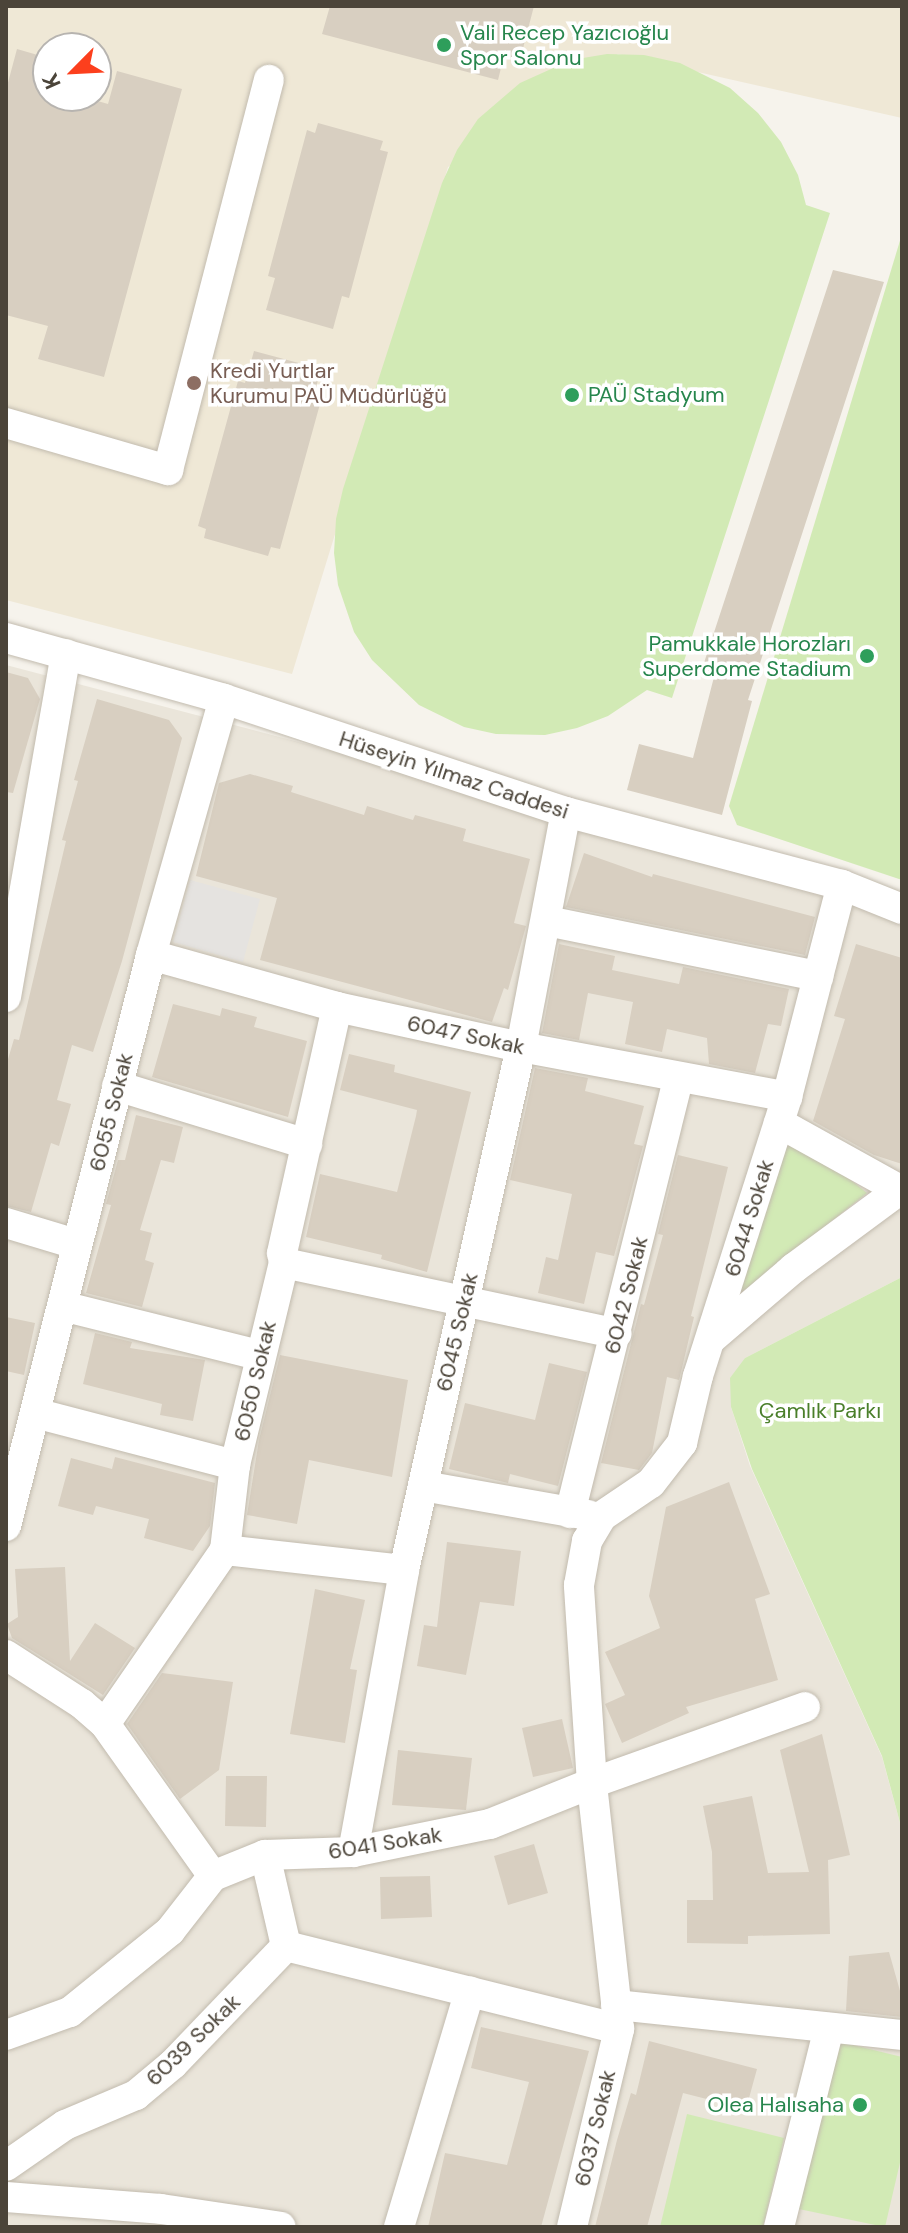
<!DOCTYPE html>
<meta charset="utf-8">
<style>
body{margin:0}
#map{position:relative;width:908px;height:2233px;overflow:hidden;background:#f6f3ec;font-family:"DM Sans",sans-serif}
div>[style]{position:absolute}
.residential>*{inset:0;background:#eae5da}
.education>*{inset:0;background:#efe8d6}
.green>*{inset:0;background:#d2eab5}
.parking>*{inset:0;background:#e5e3e0}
.building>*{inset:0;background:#d8cfc1}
.roads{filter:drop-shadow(0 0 2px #c2bbae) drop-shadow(0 0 2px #c2bbae)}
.minor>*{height:30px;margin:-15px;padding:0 15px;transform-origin:15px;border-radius:15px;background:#fff}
.dots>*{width:22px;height:22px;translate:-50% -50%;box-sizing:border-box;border:4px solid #fff;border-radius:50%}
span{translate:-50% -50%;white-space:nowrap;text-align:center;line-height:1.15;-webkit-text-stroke:7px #fff;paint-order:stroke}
.leisure-label{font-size:22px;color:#27864d}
.left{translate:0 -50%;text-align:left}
.right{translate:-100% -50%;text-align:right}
.education-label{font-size:22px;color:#785e54}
.street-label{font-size:22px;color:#4b4439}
.park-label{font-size:22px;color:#4a7f2a}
.frame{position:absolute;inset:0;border:8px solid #4b4439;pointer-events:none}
.north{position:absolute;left:32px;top:32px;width:80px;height:80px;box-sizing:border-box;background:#fff;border:2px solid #b7b4b0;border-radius:50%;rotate:246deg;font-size:22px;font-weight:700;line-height:32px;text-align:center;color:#4b4439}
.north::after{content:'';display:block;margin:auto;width:28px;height:36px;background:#fc3f1d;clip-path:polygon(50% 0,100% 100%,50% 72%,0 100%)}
</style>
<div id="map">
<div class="residential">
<i style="clip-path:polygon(6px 665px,842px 885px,902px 909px,902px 1277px,745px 1358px,731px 1407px,750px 1466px,882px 1757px,902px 1830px,902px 2227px,6px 2227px)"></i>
</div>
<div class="education">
<i style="clip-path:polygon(evenodd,6px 6px,902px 6px,902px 118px,618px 54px,448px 167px,292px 674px,6px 600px,6px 6px,48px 48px,96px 48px,96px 96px,48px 96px,48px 48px)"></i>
</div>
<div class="green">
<i style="clip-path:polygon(607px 54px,644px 55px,680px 63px,730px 88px,758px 113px,781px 142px,798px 175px,806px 205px,830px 213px,672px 698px,647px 690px,608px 716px,577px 728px,545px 735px,496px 734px,464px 727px,419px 705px,372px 660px,354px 632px,338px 585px,334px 553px,336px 519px,343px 489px,442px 183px,457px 150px,478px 119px,520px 83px,571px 60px)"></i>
<i style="clip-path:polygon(902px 234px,902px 880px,737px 825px,729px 806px)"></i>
<i style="clip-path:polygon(779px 1123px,867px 1193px,737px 1296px)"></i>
<i style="clip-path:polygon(902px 1277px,902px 1830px,882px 1756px,752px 1469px,731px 1407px,730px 1378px,745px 1358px)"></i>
<i style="clip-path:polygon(833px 2040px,902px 2057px,902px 2154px,885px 2227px,794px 2208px)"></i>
<i style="clip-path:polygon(687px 2114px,784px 2138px,763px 2227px,660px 2227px)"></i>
</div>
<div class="parking">
<i style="clip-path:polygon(190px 880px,260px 899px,243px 962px,173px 942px)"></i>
</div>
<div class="building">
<i style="clip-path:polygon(330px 6px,534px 6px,520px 60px,504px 56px,498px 80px,322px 34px)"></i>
<i style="clip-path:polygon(17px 49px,48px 58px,48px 96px,80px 96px,108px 104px,117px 71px,182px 89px,104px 377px,38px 359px,48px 326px,6px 315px,6px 90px)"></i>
<i style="clip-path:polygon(318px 123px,383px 141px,380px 150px,388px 152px,349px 298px,342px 296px,333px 329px,266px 310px,275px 278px,268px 276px,307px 130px,315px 133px)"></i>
<i style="clip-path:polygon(833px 270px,884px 282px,748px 700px,752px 701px,722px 815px,627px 790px,639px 744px,693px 758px,714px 677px,701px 672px)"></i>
<i style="clip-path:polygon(254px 351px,321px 369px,312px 402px,320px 404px,280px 549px,271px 547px,268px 556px,204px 538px,206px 529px,198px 526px,238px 381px,245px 383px)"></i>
<i style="clip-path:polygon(6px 672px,28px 678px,40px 699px,13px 793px,6px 792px)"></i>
<i style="clip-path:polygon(97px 699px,169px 720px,182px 738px,122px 961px,93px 1052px,72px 1045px,57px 1100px,71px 1104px,59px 1146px,51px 1143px,31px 1212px,6px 1206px,6px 1066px,14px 1039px,19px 1040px,66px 841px,62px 840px,78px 781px,74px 780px)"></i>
<i style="clip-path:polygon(250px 774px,293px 786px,291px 792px,364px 815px,367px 806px,413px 820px,415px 815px,466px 829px,463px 841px,530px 859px,514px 923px,526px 926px,508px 990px,504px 988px,492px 1022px,260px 960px,277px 898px,196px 876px,219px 783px)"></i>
<i style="clip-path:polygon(584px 853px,652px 877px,653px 874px,815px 917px,805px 955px,566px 907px)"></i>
<i style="clip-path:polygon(559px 944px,615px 956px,612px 970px,679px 984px,683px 967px,789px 989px,781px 1026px,768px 1024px,755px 1073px,709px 1064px,707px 1038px,667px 1029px,662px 1052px,625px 1044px,633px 1002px,588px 993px,579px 1040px,542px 1033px)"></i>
<i style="clip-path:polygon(856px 944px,902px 958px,902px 1164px,874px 1155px,813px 1121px,845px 1019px,834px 1016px)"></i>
<i style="clip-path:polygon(173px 1004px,220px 1016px,222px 1008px,257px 1017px,254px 1027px,307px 1041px,288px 1117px,152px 1077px)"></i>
<i style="clip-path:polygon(349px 1054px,395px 1065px,394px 1072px,471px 1092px,427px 1272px,381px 1259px,382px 1255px,306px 1237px,320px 1174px,397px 1192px,416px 1116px,417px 1110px,340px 1090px)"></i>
<i style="clip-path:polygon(535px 1068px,588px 1078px,585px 1091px,644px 1106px,634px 1144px,643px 1146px,614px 1256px,596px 1252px,584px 1304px,538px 1293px,546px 1257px,558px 1260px,572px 1194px,510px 1180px)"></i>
<i style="clip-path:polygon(136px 1115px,183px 1127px,174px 1163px,161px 1160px,140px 1230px,152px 1233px,145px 1260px,154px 1263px,142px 1307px,86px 1293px,111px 1205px,106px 1204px,118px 1160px,125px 1160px)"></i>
<i style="clip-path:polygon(678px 1155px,728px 1167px,691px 1316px,694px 1317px,682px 1368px,679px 1380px,667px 1377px,652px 1453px,639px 1470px,601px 1463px,641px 1304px,644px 1305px,663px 1235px,658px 1234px)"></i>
<i style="clip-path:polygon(6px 1317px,35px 1323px,24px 1375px,6px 1371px)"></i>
<i style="clip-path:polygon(95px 1333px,132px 1342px,130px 1348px,205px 1360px,193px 1421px,160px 1415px,162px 1404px,83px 1384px)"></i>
<i style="clip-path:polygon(280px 1355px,408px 1380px,392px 1477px,309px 1460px,297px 1524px,247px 1515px,259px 1440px)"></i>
<i style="clip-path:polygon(549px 1363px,587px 1372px,558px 1486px,510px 1474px,508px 1483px,449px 1469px,465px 1403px,535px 1420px)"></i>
<i style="clip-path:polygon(115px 1457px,215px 1483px,210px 1526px,193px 1551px,144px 1538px,149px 1519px,96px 1506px,93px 1515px,58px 1506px,71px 1458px,112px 1469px)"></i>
<i style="clip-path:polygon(729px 1482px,770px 1594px,755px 1599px,778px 1680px,686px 1707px,689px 1713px,622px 1743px,605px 1704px,625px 1695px,605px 1652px,660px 1628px,649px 1596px,666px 1507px)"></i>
<i style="clip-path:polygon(447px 1542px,521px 1551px,514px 1606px,480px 1602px,466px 1675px,417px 1666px,424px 1625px,437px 1627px)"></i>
<i style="clip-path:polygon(65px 1567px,70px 1661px,95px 1623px,135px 1648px,103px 1695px,12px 1638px,7px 1624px,18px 1617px,15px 1569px)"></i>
<i style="clip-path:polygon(315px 1589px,365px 1600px,350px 1669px,357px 1670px,345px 1743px,290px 1734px)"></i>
<i style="clip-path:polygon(162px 1673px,233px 1682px,219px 1770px,180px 1799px,127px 1724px)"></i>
<i style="clip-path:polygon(562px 1719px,573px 1768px,533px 1777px,522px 1728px)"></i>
<i style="clip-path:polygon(822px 1734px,850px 1855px,828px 1860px,830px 1934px,748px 1936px,748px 1944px,687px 1943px,687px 1900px,713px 1900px,712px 1852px,703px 1806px,752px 1796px,768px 1873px,809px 1872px,780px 1750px)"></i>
<i style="clip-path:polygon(398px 1750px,472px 1758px,466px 1810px,392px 1805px)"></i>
<i style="clip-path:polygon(226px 1776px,267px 1776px,266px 1827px,225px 1826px)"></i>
<i style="clip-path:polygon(534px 1844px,548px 1893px,508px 1905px,494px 1856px)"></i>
<i style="clip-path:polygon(430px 1876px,432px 1917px,381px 1919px,380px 1877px)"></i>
<i style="clip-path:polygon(889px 1952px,902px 1998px,902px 2017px,846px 2011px,849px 1956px)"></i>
<i style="clip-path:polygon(481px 2027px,589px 2051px,541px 2227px,428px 2227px,445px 2153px,507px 2165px,529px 2082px,471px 2068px)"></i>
<i style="clip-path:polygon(649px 2041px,757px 2069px,746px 2109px,683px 2093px,647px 2227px,595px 2227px,617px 2140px,631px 2093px,636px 2095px)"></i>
</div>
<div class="roads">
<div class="minor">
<i style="left:6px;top:423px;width:169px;rotate:16.2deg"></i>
<i style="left:168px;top:470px;width:403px;rotate:-75.5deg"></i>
<i style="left:6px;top:638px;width:226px;rotate:15.6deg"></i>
<i style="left:224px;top:699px;width:360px;rotate:18.3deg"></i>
<i style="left:566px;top:812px;width:285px;rotate:14.8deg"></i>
<i style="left:842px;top:885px;width:65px;rotate:21.8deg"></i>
<i style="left:547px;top:921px;width:277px;rotate:11.5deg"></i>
<i style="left:151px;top:955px;width:193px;rotate:15.6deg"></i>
<i style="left:337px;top:1007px;width:188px;rotate:12.3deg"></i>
<i style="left:521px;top:1047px;width:271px;rotate:10.6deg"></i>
<i style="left:6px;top:997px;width:348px;rotate:-80.1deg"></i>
<i style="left:117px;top:1086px;width:199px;rotate:17deg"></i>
<i style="left:779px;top:1123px;width:138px;rotate:29deg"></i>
<i style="left:6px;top:1223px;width:73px;rotate:16.7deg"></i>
<i style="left:284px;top:1263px;width:340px;rotate:12deg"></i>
<i style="left:62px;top:1306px;width:203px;rotate:14deg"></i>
<i style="left:712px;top:1338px;width:108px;rotate:-40.5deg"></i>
<i style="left:794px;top:1268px;width:134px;rotate:-36.5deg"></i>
<i style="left:35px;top:1413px;width:207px;rotate:14.6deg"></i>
<i style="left:423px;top:1486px;width:168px;rotate:10deg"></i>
<i style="left:570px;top:1513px;width:449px;rotate:-76deg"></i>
<i style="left:6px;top:1526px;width:589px;rotate:-75.75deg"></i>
<i style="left:151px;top:955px;width:266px;rotate:-74.1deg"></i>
<i style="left:225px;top:1550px;width:180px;rotate:6.4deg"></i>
<i style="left:6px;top:1655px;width:90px;rotate:32.8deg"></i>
<i style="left:82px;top:1704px;width:30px;rotate:41deg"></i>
<i style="left:105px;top:1724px;width:186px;rotate:54.6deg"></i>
<i style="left:105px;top:1724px;width:211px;rotate:-55.4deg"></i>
<i style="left:225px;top:1550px;width:86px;rotate:-83.3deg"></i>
<i style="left:235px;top:1465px;width:208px;rotate:-76.4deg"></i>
<i style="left:284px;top:1263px;width:10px;rotate:-101deg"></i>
<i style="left:282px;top:1253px;width:252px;rotate:-77.4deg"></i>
<i style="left:353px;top:1852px;width:287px;rotate:-79.7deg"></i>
<i style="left:404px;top:1570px;width:536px;rotate:-77.39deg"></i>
<i style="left:521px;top:1047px;width:239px;rotate:-79.2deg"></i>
<i style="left:265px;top:1855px;width:93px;rotate:77deg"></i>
<i style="left:286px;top:1946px;width:343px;rotate:14deg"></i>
<i style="left:616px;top:2005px;width:288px;rotate:6deg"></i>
<i style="left:6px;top:2035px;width:68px;rotate:-19.8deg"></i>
<i style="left:70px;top:2012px;width:129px;rotate:-39deg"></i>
<i style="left:170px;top:1931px;width:70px;rotate:-52deg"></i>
<i style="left:213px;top:1876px;width:56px;rotate:-22deg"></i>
<i style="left:265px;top:1855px;width:88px;rotate:-2deg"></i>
<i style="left:353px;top:1852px;width:140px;rotate:-11.6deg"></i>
<i style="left:490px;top:1824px;width:110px;rotate:-21.9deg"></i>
<i style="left:592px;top:1783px;width:226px;rotate:-19.6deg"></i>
<i style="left:6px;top:2166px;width:72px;rotate:-34.8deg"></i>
<i style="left:65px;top:2125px;width:77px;rotate:-22.9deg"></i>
<i style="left:136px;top:2095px;width:48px;rotate:-40deg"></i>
<i style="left:173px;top:2064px;width:163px;rotate:-46.2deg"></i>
<i style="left:6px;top:2197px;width:155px;rotate:4.4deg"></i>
<i style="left:161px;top:2209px;width:121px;rotate:8.5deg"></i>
<i style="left:399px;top:2227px;width:246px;rotate:-73.3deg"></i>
<i style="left:572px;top:2227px;width:204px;rotate:-76.6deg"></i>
<i style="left:619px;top:2029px;width:247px;rotate:-96.3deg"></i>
<i style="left:592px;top:1783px;width:198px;rotate:-93.8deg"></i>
<i style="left:579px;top:1585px;width:45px;rotate:-79.7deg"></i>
<i style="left:587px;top:1541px;width:29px;rotate:-59deg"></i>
<i style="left:602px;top:1516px;width:59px;rotate:-34deg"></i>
<i style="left:651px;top:1483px;width:51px;rotate:-52.2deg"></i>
<i style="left:682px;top:1443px;width:69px;rotate:-76.6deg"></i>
<i style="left:698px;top:1376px;width:293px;rotate:-72.3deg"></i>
<i style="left:787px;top:1097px;width:219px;rotate:-75.5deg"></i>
<i style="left:779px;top:2227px;width:205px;rotate:-75.9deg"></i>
</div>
</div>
<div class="dots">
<i style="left:444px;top:45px;background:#2e9e5b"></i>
<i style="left:194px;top:383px;background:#8d6e63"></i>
<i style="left:572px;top:395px;background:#2e9e5b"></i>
<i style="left:867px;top:656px;background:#2e9e5b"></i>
<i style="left:860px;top:2105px;background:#2e9e5b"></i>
</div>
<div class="leisure-label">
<span class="left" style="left:460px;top:45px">Vali Recep Yazıcıoğlu<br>Spor Salonu</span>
<span class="left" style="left:588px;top:395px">PAÜ Stadyum</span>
<span class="right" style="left:851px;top:656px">Pamukkale Horozları<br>Superdome Stadium</span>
<span class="right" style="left:844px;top:2105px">Olea Halısaha</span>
</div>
<div class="education-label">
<span class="left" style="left:210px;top:383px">Kredi Yurtlar<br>Kurumu PAÜ Müdürlüğü</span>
</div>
<div class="street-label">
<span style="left:454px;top:775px;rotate:18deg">Hüseyin Yılmaz Caddesi</span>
<span style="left:466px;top:1035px;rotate:12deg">6047 Sokak</span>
<span style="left:111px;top:1112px;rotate:-76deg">6055 Sokak</span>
<span style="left:749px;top:1218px;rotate:-73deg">6044 Sokak</span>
<span style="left:626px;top:1295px;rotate:-76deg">6042 Sokak</span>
<span style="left:457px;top:1332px;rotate:-77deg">6045 Sokak</span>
<span style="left:255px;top:1381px;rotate:-77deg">6050 Sokak</span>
<span style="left:385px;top:1843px;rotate:-9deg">6041 Sokak</span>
<span style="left:193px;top:2040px;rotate:-44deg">6039 Sokak</span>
<span style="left:595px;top:2128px;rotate:-77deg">6037 Sokak</span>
</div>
<div class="park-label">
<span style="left:820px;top:1411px">Çamlık Parkı</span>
</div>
<div class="frame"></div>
<div class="north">K</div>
</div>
